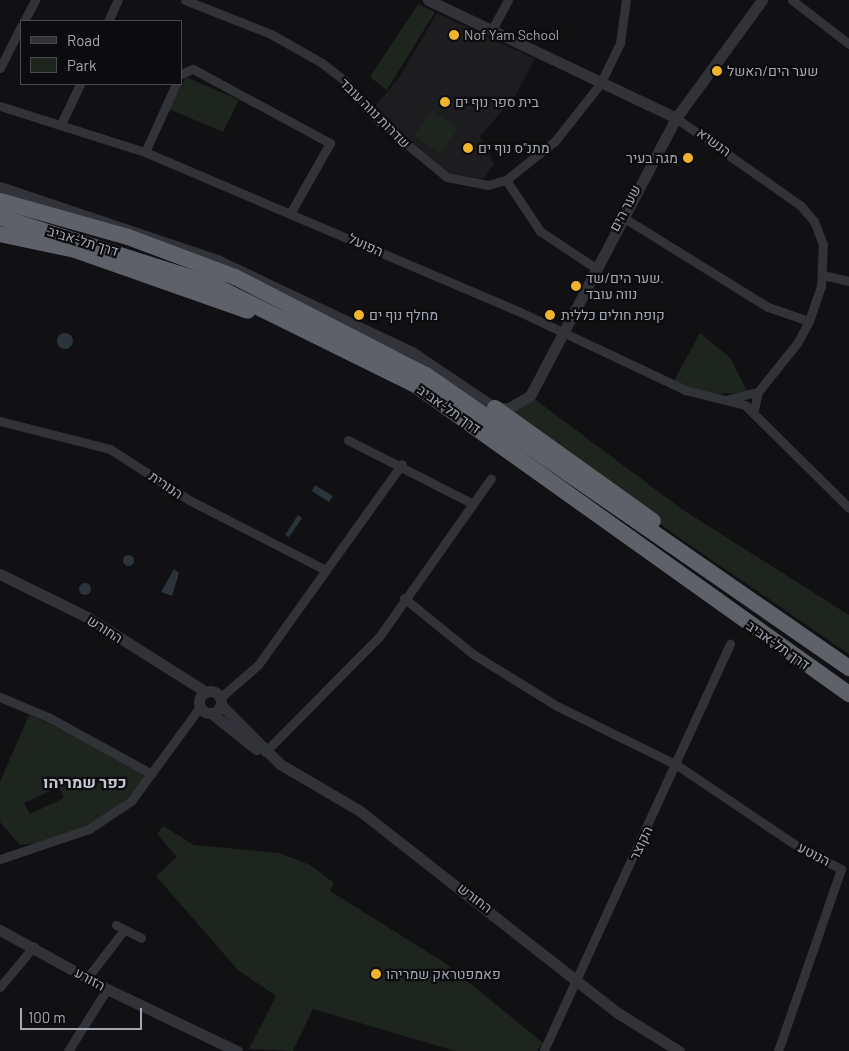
<!DOCTYPE html>
<meta charset="utf-8">
<style>
body{margin:0}
#map{position:relative;width:849px;height:1051px;overflow:hidden;background:#111113;font-family:Barlow,Heebo,sans-serif}
div>[style]{position:absolute}
.built>*{inset:0;background:#1d1d20}
.green>*{inset:0;background:#1e251f}
.water>*{inset:0;background:#2b333b}
.round{border-radius:50%}
.minor>*{height:9px;margin:-4.5px;padding:0 4.5px;transform-origin:4.5px;border-radius:4.5px;background:#323338}
.tertiary>*{height:11px;margin:-5.5px;padding:0 5.5px;transform-origin:5.5px;border-radius:5.5px;background:#323338}
.tertiary>.ring{margin:-5.5px;padding:0;box-sizing:content-box;background:none;border:11px solid #323338;border-radius:50%}
.motorway>*{height:16px;margin:-8px;padding:0 8px;transform-origin:8px;border-radius:8px;background:#5f6169}
.dots>*{width:14px;height:14px;translate:-50% -50%;box-sizing:border-box;border:2px solid #0c0c0e;border-radius:50%}
span{translate:-50% -50%;white-space:nowrap;text-align:center;line-height:1.15;-webkit-text-stroke:4.5px #0c0c0e;paint-order:stroke}
.poi-label{font-size:14px;color:#a3a7b3}
.left{translate:0 -50%;text-align:left}
.right{translate:-100% -50%;text-align:right}
.street-label{font-size:14px;color:#a3a7b3}
.quarter-label{font-size:16px;color:#c4c6cf;font-weight:700}
.legend{position:absolute;left:20px;top:20px;width:162px;height:65px;box-sizing:border-box;background:#0c0c0e;border:1px solid #484a50;margin:0;padding:6px 9px;list-style:none;font-size:15px;color:#a3a7b3}
.legend li{display:flex;align-items:center;gap:10px;height:25px}
.legend b{width:25px;border:1px solid #484a50}
.scale{position:absolute;left:20px;top:1008px;width:122px;height:22px;box-sizing:border-box;border:2px solid #a3a7b3;border-top:0;padding-left:6px;font-size:15px;line-height:18px;white-space:nowrap;color:#a3a7b3;-webkit-text-stroke:4px #0c0c0e;paint-order:stroke}
</style>
<div id="map">
<div class="built">
<i style="clip-path:polygon(437px 13px,535px 59px,515px 96px,480px 136px,494px 164px,483px 179px,449px 173px,373px 109px,401px 75px)"></i>
</div>
<div class="green">
<i style="clip-path:polygon(418px 4px,435px 12px,387px 90px,370px 77px)"></i>
<i style="clip-path:polygon(186px 77px,239px 100px,223px 132px,169px 109px)"></i>
<i style="clip-path:polygon(431px 110px,459px 127px,441px 154px,414px 136px)"></i>
<i style="clip-path:polygon(700px 333px,730px 358px,748px 393px,708px 394px,674px 381px)"></i>
<i style="clip-path:polygon(533px 398px,683px 510px,849px 615px,849px 654px,671px 532px,511px 413px)"></i>
<i style="clip-path:polygon(evenodd,29px 715px,48px 723px,147px 775px,127px 799px,87px 827px,45px 842px,20px 845px,0 822px,0 782px,29px 715px,59px 787px,64px 798px,30px 814px,24px 803px,59px 787px)"></i>
<i style="clip-path:polygon(163px 826px,194px 845px,279px 853px,310px 865px,334px 883px,330px 891px,445px 963px,543px 1043px,537px 1051px,455px 1051px,313px 1009px,293px 1051px,249px 1049px,276px 996px,238px 970px,156px 876px,177px 857px,157px 834px)"></i>
</div>
<div class="water">
<i class="round" style="left:57px;top:333px;width:16px;height:16px"></i>
<i style="clip-path:polygon(315px 485px,333px 496px,329px 502px,312px 491px)"></i>
<i style="clip-path:polygon(298px 515px,302px 518px,289px 537px,285px 535px)"></i>
<i class="round" style="left:122.5px;top:554.5px;width:11px;height:11px"></i>
<i style="clip-path:polygon(174px 569px,179px 573px,172px 596px,161px 592px)"></i>
<i class="round" style="left:79px;top:583px;width:12px;height:12px"></i>
</div>
<div class="minor">
<i style="left:185px;top:0;width:92px;rotate:21.6deg"></i>
<i style="left:271px;top:34px;width:59px;rotate:29.6deg"></i>
<i style="left:322px;top:63px;width:28px;rotate:38deg"></i>
<i style="left:344px;top:80px;width:55px;rotate:49.4deg"></i>
<i style="left:380px;top:122px;width:87px;rotate:39.4deg"></i>
<i style="left:447px;top:177px;width:42px;rotate:11deg"></i>
<i style="left:488px;top:185px;width:19px;rotate:-16deg"></i>
<i style="left:506px;top:180px;width:61px;rotate:56.3deg"></i>
<i style="left:540px;top:231px;width:65px;rotate:33.7deg"></i>
<i style="left:792px;top:0;width:72px;rotate:37.7deg"></i>
<i style="left:24px;top:21px;width:24px;rotate:-62deg"></i>
<i style="left:108px;top:21px;width:23px;rotate:-65deg"></i>
<i style="left:491px;top:31px;width:35px;rotate:-61deg"></i>
<i style="left:0;top:68px;width:47px;rotate:-63.4deg"></i>
<i style="left:181px;top:74px;width:13px;rotate:-23deg"></i>
<i style="left:193px;top:69px;width:156px;rotate:28.4deg"></i>
<i style="left:330px;top:143px;width:79px;rotate:119.5deg"></i>
<i style="left:0;top:106px;width:152px;rotate:17.6deg"></i>
<i style="left:145px;top:152px;width:403px;rotate:23.1deg"></i>
<i style="left:516px;top:310px;width:187px;rotate:25.3deg"></i>
<i style="left:685px;top:390px;width:62px;rotate:14deg"></i>
<i style="left:745px;top:405px;width:146px;rotate:44.7deg"></i>
<i style="left:676px;top:118px;width:151px;rotate:35.1deg"></i>
<i style="left:800px;top:205px;width:21px;rotate:49deg"></i>
<i style="left:814px;top:221px;width:25px;rotate:69deg"></i>
<i style="left:823px;top:244px;width:42px;rotate:92.7deg"></i>
<i style="left:821px;top:286px;width:37px;rotate:109deg"></i>
<i style="left:809px;top:321px;width:24px;rotate:118deg"></i>
<i style="left:798px;top:342px;width:64px;rotate:128.7deg"></i>
<i style="left:758px;top:392px;width:18px;rotate:103deg"></i>
<i style="left:61px;top:124px;width:44px;rotate:-64.6deg"></i>
<i style="left:145px;top:152px;width:75px;rotate:-65.5deg"></i>
<i style="left:506px;top:180px;width:63px;rotate:-38.5deg"></i>
<i style="left:555px;top:141px;width:73px;rotate:-51.7deg"></i>
<i style="left:600px;top:84px;width:46px;rotate:-64deg"></i>
<i style="left:620px;top:43px;width:43px;rotate:-82.1deg"></i>
<i style="left:621px;top:216px;width:173px;rotate:31.8deg"></i>
<i style="left:768px;top:307px;width:43px;rotate:18.9deg"></i>
<i style="left:823px;top:275px;width:27px;rotate:13deg"></i>
<i style="left:729px;top:399px;width:30px;rotate:-14deg"></i>
<i style="left:0;top:421px;width:114px;rotate:14.3deg"></i>
<i style="left:110px;top:449px;width:94px;rotate:32.8deg"></i>
<i style="left:189px;top:500px;width:154px;rotate:27.1deg"></i>
<i style="left:348px;top:440px;width:138px;rotate:27.1deg"></i>
<i style="left:404px;top:598px;width:89px;rotate:39.1deg"></i>
<i style="left:473px;top:654px;width:99px;rotate:31.8deg"></i>
<i style="left:557px;top:706px;width:134px;rotate:26.2deg"></i>
<i style="left:677px;top:765px;width:145px;rotate:34deg"></i>
<i style="left:797px;top:846px;width:50px;rotate:27.6deg"></i>
<i style="left:841px;top:869px;width:193px;rotate:109.1deg"></i>
<i style="left:0;top:697px;width:54px;rotate:22.8deg"></i>
<i style="left:50px;top:718px;width:116px;rotate:28.8deg"></i>
<i style="left:220px;top:698px;width:50px;rotate:-41deg"></i>
<i style="left:258px;top:665px;width:247px;rotate:-54.4deg"></i>
<i style="left:265px;top:752px;width:162px;rotate:-45.3deg"></i>
<i style="left:379px;top:637px;width:194px;rotate:-54.8deg"></i>
<i style="left:0;top:859px;width:94px;rotate:-18.6deg"></i>
<i style="left:89px;top:829px;width:50px;rotate:-33.7deg"></i>
<i style="left:131px;top:801px;width:117px;rotate:-53.7deg"></i>
<i style="left:116px;top:925px;width:28px;rotate:27deg"></i>
<i style="left:87px;top:978px;width:61px;rotate:-52.4deg"></i>
<i style="left:0;top:987px;width:53px;rotate:-50.3deg"></i>
<i style="left:544px;top:1050px;width:447px;rotate:-65.4deg"></i>
<i style="left:68px;top:1051px;width:73px;rotate:-57.8deg"></i>
</div>
<div class="tertiary">
<i style="left:428px;top:0;width:275px;rotate:25.4deg"></i>
<i style="left:0;top:187px;width:229px;rotate:18.6deg"></i>
<i style="left:217px;top:260px;width:216px;rotate:25.3deg"></i>
<i style="left:412px;top:352px;width:100px;rotate:34deg"></i>
<i style="left:495px;top:408px;width:14px"></i>
<i style="left:509px;top:408px;width:24px;rotate:-30deg"></i>
<i style="left:530px;top:396px;width:314px;rotate:-62.3deg"></i>
<i style="left:676px;top:118px;width:146px;rotate:-53.9deg"></i>
<i style="left:0;top:574px;width:97px;rotate:26.3deg"></i>
<i style="left:87px;top:617px;width:141px;rotate:32.2deg"></i>
<i class="ring" style="left:199px;top:691px;width:11px;height:11px"></i>
<i style="left:221px;top:705px;width:83px;rotate:45deg"></i>
<i style="left:280px;top:764px;width:93px;rotate:30.4deg"></i>
<i style="left:360px;top:811px;width:328px;rotate:38.1deg"></i>
<i style="left:618px;top:1013px;width:72px;rotate:31.9deg"></i>
<i style="left:211px;top:713px;width:58px;rotate:38.7deg"></i>
<i style="left:0;top:930px;width:122px;rotate:28.9deg"></i>
<i style="left:107px;top:989px;width:144px;rotate:25.5deg"></i>
</div>
<div class="motorway">
<i style="left:0;top:201px;width:133px;rotate:15.7deg"></i>
<i style="left:128px;top:237px;width:114px;rotate:20.5deg"></i>
<i style="left:235px;top:277px;width:215px;rotate:27.2deg"></i>
<i style="left:426px;top:375px;width:515px;rotate:34.71deg"></i>
<i style="left:0;top:217px;width:221px;rotate:17.6deg"></i>
<i style="left:211px;top:284px;width:230px;rotate:26.3deg"></i>
<i style="left:417px;top:386px;width:531px;rotate:35.49deg"></i>
<i style="left:0;top:234px;width:77px;rotate:12deg"></i>
<i style="left:75px;top:250px;width:183px;rotate:19.4deg"></i>
<i style="left:495px;top:408px;width:194px;rotate:35.6deg"></i>
</div>
<div class="dots">
<i style="left:454px;top:35px;background:#eeb42e"></i>
<i style="left:717px;top:71px;background:#eeb42e"></i>
<i style="left:445px;top:102px;background:#eeb42e"></i>
<i style="left:468px;top:148px;background:#eeb42e"></i>
<i style="left:688px;top:158px;background:#eeb42e"></i>
<i style="left:576px;top:286px;background:#eeb42e"></i>
<i style="left:359px;top:315px;background:#eeb42e"></i>
<i style="left:550px;top:315px;background:#eeb42e"></i>
<i style="left:376px;top:974px;background:#eeb42e"></i>
</div>
<div class="poi-label">
<span class="left" style="left:464px;top:35px">Nof Yam School</span>
<span class="left" style="left:727px;top:71px">שער הים/האשל</span>
<span class="left" style="left:455px;top:102px">בית ספר נוף ים</span>
<span class="left" style="left:478px;top:148px">מתנ"ס נוף ים</span>
<span class="right" style="left:678px;top:158px">מגה בעיר</span>
<span class="left" style="left:586px;top:286px">שער הים/שד.<br>נווה עובד</span>
<span class="left" style="left:369px;top:315px">מחלף נוף ים</span>
<span class="left" style="left:561px;top:315px">קופת חולים כללית</span>
<span class="left" style="left:386px;top:974px">פאמפטראק שמריהו</span>
</div>
<div class="street-label">
<span style="left:375px;top:113px;rotate:45deg">שדרות נווה עובד</span>
<span style="left:714px;top:142px;rotate:36deg">הנשיא</span>
<span style="left:625px;top:208px;rotate:-62deg">שער הים</span>
<span style="left:83px;top:241px;rotate:17deg">דרך תל-אביב</span>
<span style="left:366px;top:245px;rotate:24deg">הפועל</span>
<span style="left:449px;top:409px;rotate:35deg">דרך תל-אביב</span>
<span style="left:166px;top:485px;rotate:34deg">הנורית</span>
<span style="left:105px;top:629px;rotate:32deg">החורש</span>
<span style="left:778px;top:645px;rotate:35deg">דרך תל-אביב</span>
<span style="left:641px;top:843px;rotate:-65deg">הקוצר</span>
<span style="left:814px;top:854px;rotate:28deg">הנוטע</span>
<span style="left:475px;top:898px;rotate:37deg">החורש</span>
<span style="left:90px;top:979px;rotate:29deg">הזורע</span>
</div>
<div class="quarter-label">
<span style="left:85px;top:782px">כפר שמריהו</span>
</div>
<ul class="legend">
<li><b style="height:6px;background:#323338"></b>Road</li>
<li><b style="height:14px;background:#1e251f"></b>Park</li>
</ul>
<div class="scale">100 m</div>
</div>
